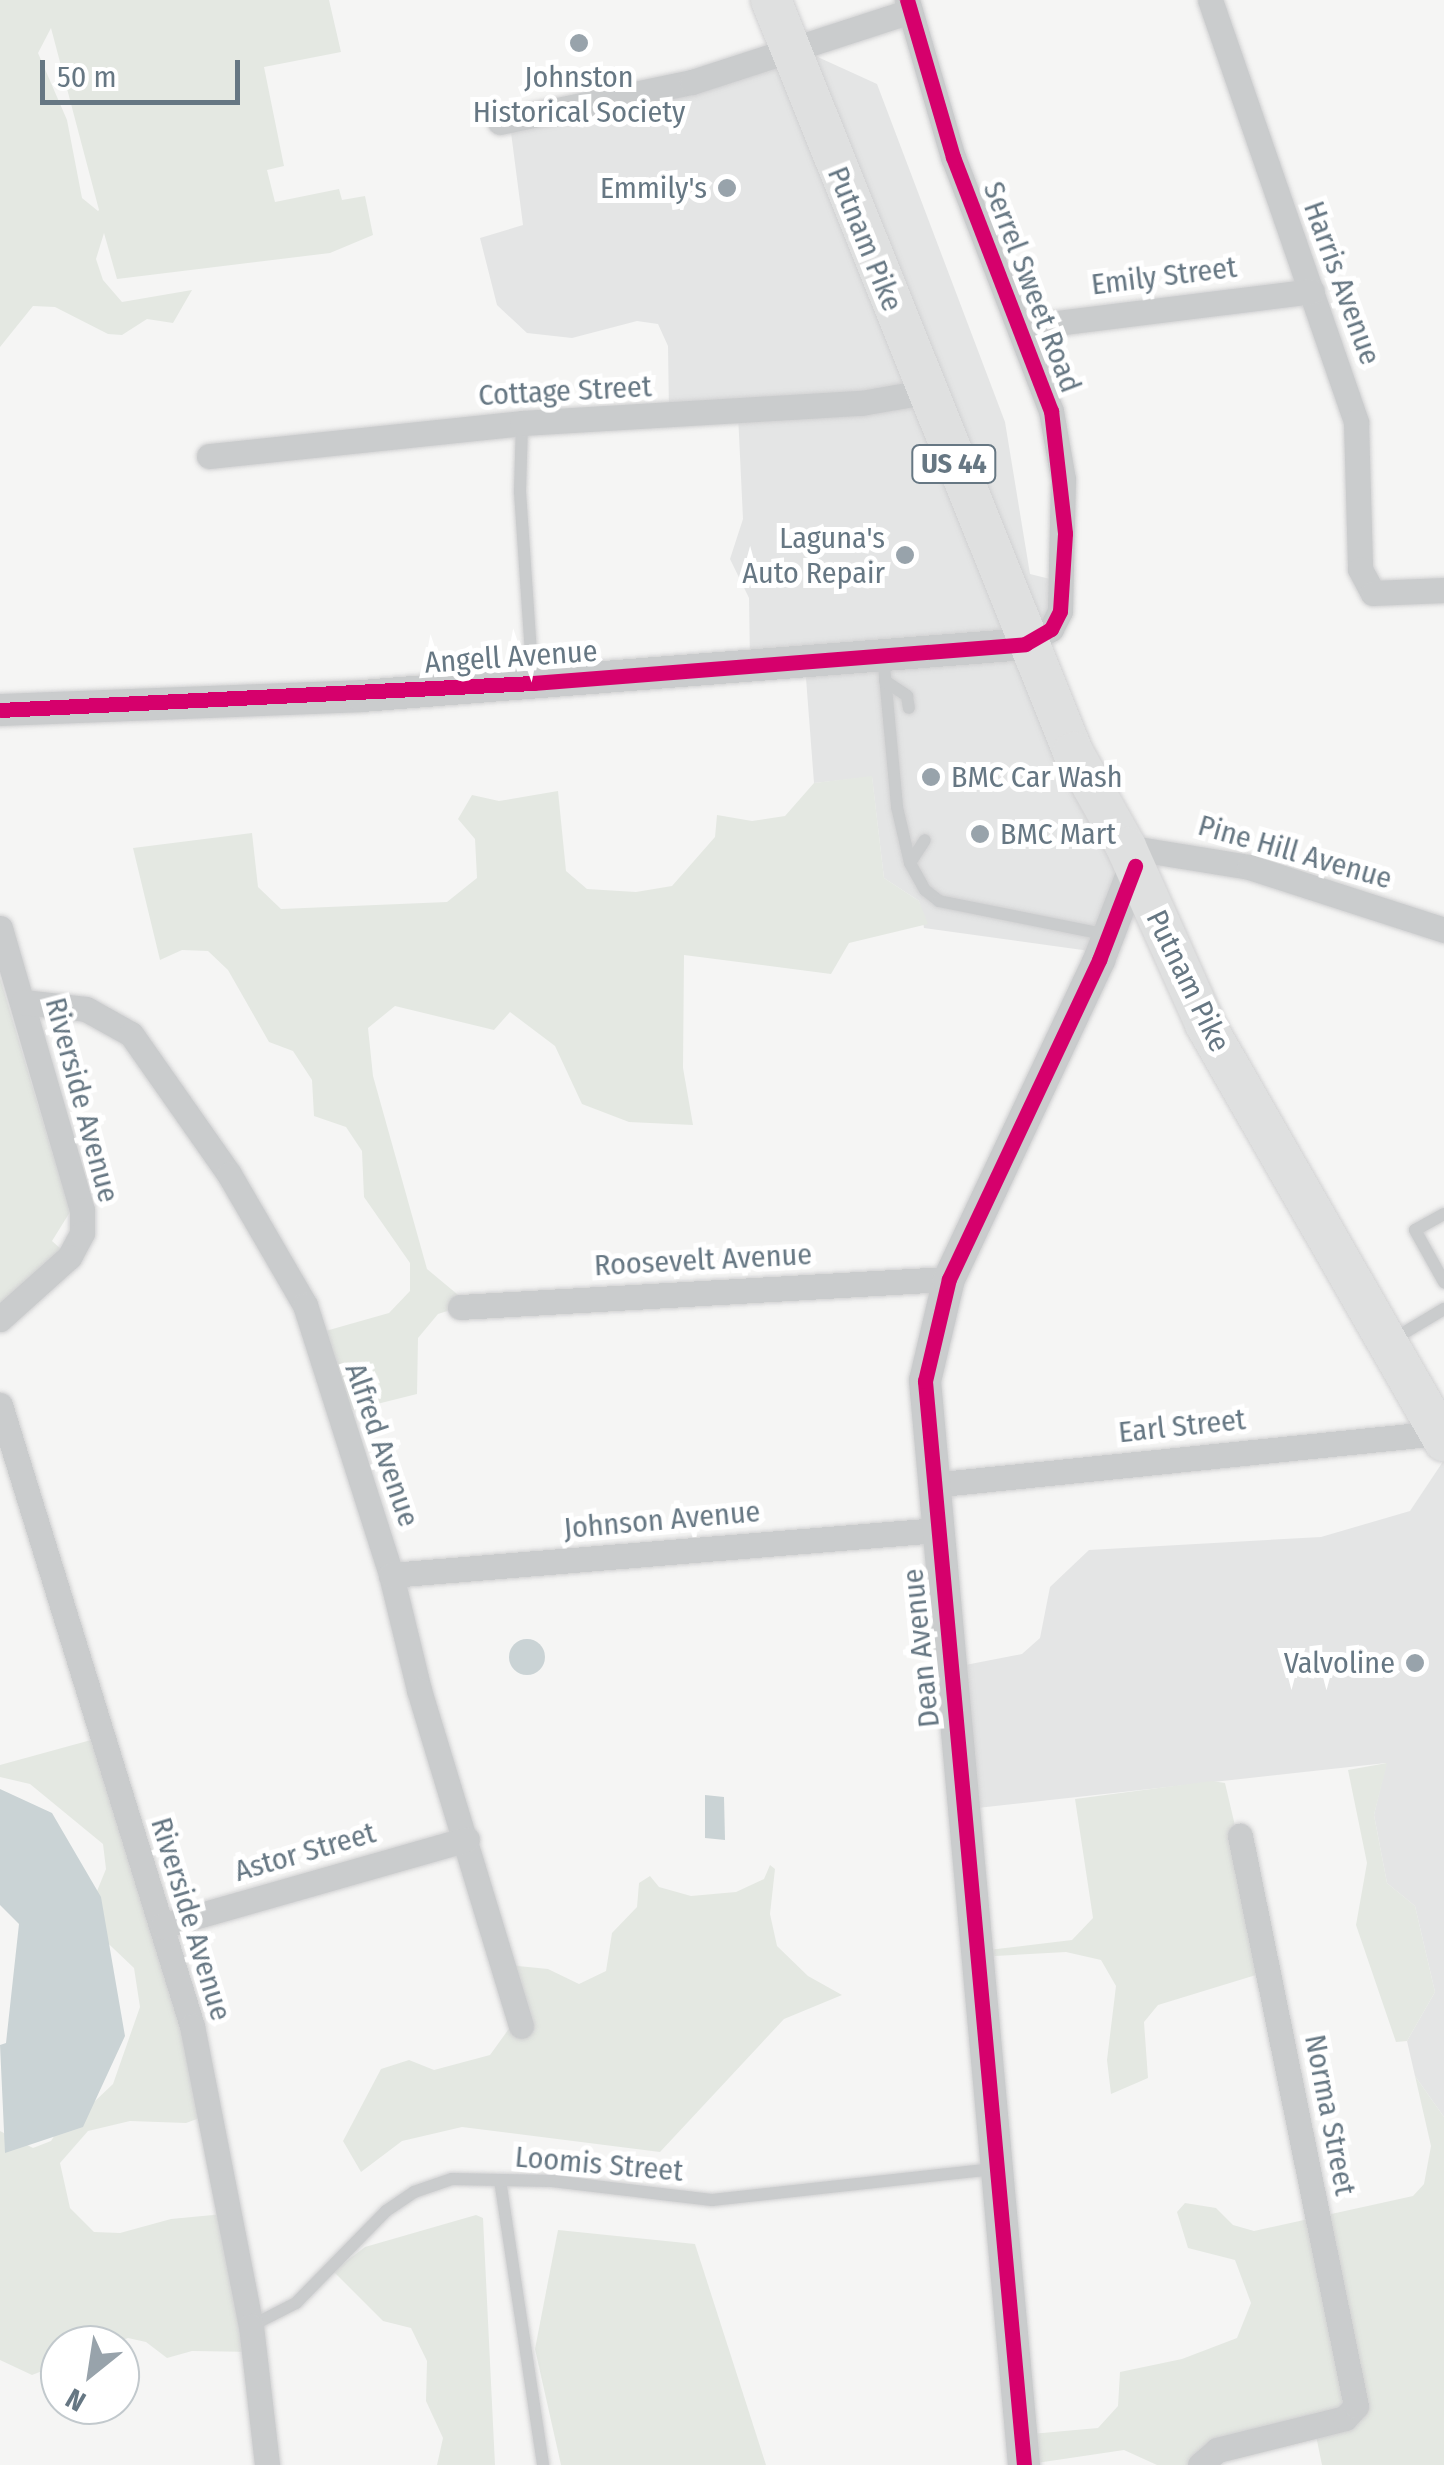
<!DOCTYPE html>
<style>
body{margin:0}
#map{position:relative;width:1444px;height:2465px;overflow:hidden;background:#f5f5f4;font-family:"Fira Sans Condensed",sans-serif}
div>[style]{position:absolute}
.built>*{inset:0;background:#e4e5e5}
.green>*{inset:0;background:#e4e8e2}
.water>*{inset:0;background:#cad3d5}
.round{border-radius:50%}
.roads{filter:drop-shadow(0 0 2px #d1d1d2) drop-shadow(0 0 2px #d1d1d2)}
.service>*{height:12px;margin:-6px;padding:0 6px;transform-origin:6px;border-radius:6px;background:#cacccd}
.minor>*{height:25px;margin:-12.5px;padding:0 12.5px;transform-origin:12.5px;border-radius:12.5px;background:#cacccd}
.tertiary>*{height:32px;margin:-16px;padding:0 16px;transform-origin:16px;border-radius:16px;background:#cacccd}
.primary>*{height:40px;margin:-20px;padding:0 20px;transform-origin:20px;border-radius:20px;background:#dfe0e0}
.cycleway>*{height:15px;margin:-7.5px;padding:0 7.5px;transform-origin:7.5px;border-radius:7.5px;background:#d6006c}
.dots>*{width:28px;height:28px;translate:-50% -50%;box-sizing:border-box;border:5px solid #fff;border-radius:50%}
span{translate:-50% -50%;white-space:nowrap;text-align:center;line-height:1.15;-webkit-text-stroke:10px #fff;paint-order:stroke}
.shield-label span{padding:2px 8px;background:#fff;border:2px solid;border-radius:8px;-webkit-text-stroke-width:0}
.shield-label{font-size:28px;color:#667783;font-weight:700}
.poi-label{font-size:30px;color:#667783}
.right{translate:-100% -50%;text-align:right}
.left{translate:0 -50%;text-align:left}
.street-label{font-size:30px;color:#667783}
.north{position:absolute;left:40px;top:2325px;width:100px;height:100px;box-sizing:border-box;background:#fff;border:2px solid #c2c9cd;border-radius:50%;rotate:210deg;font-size:28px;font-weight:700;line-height:40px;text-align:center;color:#667783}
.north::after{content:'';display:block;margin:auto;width:35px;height:45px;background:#98a3ab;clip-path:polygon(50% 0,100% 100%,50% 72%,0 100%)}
.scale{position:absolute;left:40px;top:60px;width:200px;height:45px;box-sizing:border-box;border:5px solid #667783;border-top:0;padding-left:12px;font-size:30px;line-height:35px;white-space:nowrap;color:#667783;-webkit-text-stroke:8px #fff;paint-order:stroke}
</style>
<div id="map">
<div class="built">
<i style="clip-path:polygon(809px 53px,877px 84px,1005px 422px,1030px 574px,1058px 581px,1040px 656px,1127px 852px,1097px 952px,924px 928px,919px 901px,884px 878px,872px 777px,814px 783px,805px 665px,750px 663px,749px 598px,730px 559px,743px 519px,738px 414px,669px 414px,668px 346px,658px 324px,637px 321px,572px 338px,527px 333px,497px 305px,480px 238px,523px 225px,509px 117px)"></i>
<i style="clip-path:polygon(1444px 1460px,1444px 2117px,1415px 2076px,1407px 2041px,1435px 1992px,1415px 1906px,1387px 1883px,1374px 1815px,1386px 1763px,968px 1809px,955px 1667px,1022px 1654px,1040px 1638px,1050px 1587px,1089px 1550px,1321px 1537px,1410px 1511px)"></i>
</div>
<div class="green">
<i style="clip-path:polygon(evenodd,0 0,329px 0,341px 52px,264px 67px,284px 166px,267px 170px,275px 202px,339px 189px,342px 200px,365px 196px,373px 235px,330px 253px,117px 279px,104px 233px,96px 259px,103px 280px,122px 302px,192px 290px,173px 323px,147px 319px,122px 335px,108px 334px,55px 307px,33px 306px,0 347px,0 0,51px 28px,99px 210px,98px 211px,82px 198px,67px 120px,38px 53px,51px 28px)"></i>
<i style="clip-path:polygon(872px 776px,884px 878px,919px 901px,928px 924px,849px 943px,831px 974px,684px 955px,683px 1068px,693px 1125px,629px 1122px,582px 1104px,555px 1046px,510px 1012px,494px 1030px,395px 1006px,368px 1028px,373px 1076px,427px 1269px,469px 1304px,438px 1314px,418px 1338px,417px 1394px,345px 1412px,322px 1332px,389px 1313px,410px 1291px,410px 1263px,364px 1197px,362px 1151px,346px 1127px,314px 1116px,312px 1080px,293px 1051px,269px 1042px,228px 970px,208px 951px,182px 950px,160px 960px,133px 848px,252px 833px,258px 887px,281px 909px,447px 902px,477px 878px,475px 839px,458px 819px,472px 795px,499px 801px,558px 791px,566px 871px,587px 889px,636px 892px,672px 886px,715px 837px,717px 815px,752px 821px,785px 816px,814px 783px)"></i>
<i style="clip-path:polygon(0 978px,70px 1212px,52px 1241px,71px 1258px,0 1309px)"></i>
<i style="clip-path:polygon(102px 1737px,216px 2112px,186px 2123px,130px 2121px,88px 2131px,60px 2163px,70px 2208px,94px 2232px,120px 2233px,171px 2219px,234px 2213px,258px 2352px,192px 2351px,167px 2358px,146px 2342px,128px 2338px,110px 2345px,60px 2345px,60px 2364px,32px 2375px,0 2360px,0 2131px,33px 2148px,51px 2141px,71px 2110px,94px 2102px,113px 2084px,140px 2007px,134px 1968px,94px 1930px,93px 1901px,106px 1869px,103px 1844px,30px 1784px,0 1777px,0 1765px)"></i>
<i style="clip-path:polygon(1387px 1763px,1374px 1815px,1387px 1883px,1415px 1906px,1435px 1992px,1407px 2041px,1396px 2042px,1356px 1925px,1367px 1863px,1348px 1770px)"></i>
<i style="clip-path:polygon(1212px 1781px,1225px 1783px,1269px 1971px,1158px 2005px,1144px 2022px,1148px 2078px,1111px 2094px,1107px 2060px,1116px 1986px,1101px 1960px,1066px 1952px,977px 1957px,980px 1951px,1072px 1940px,1093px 1918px,1075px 1799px)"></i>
<i style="clip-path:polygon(770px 1865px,775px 1869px,770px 1914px,777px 1946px,808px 1976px,842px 1995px,784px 2019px,660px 2152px,462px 2127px,402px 2141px,361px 2172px,343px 2141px,381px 2069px,409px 2060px,434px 2070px,490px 2055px,521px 2012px,507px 1965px,548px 1969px,579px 1984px,606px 1971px,612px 1933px,637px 1907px,639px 1883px,650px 1876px,659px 1887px,691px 1896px,736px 1892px,764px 1879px)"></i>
<i style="clip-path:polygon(1415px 2076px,1444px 2117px,1444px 2465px,1322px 2465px,1314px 2426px,1204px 2465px,1157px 2465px,1124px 2450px,1023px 2465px,1020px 2435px,1098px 2428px,1118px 2406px,1120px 2372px,1182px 2359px,1237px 2338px,1251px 2303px,1235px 2260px,1188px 2248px,1177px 2212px,1185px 2203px,1216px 2208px,1233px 2225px,1254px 2231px,1413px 2196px,1424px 2184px,1431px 2146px)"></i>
<i style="clip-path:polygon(476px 2215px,483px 2218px,495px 2465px,437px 2465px,443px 2438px,426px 2401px,427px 2361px,411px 2328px,383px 2321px,333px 2271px,365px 2247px)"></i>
<i style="clip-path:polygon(558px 2230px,695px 2244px,766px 2465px,561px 2465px,535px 2349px)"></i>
</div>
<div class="water">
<i class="round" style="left:509px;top:1639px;width:36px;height:36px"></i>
<i style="clip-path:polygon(0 1789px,52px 1813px,101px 1897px,125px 2036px,83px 2127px,5px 2153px,0 2045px,6px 2043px,19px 1924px,0 1905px)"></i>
<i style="clip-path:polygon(705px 1795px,724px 1797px,725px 1840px,705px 1838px)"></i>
</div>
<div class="roads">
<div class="service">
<i style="left:522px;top:423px;width:69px;rotate:91.7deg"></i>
<i style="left:520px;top:492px;width:189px;rotate:86.1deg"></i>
<i style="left:883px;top:655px;width:153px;rotate:84.7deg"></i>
<i style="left:897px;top:807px;width:57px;rotate:76.9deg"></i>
<i style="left:910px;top:863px;width:31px;rotate:61deg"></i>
<i style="left:925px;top:890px;width:18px;rotate:38deg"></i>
<i style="left:939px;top:901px;width:171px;rotate:11.4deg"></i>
<i style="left:885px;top:681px;width:27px;rotate:34deg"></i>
<i style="left:907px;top:696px;width:12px;rotate:81deg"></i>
<i style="left:910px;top:863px;width:27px;rotate:-57deg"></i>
<i style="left:1444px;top:1214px;width:33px;rotate:151deg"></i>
<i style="left:1415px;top:1230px;width:60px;rotate:60.9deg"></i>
<i style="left:1392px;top:1340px;width:61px;rotate:-30.8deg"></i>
<i style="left:500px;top:2180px;width:288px;rotate:81.4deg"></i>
<i style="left:251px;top:2326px;width:51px;rotate:-27.1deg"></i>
<i style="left:296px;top:2303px;width:129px;rotate:-45.6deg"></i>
<i style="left:386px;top:2211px;width:34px;rotate:-34deg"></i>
<i style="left:414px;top:2192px;width:40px;rotate:-18.9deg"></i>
<i style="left:452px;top:2179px;width:100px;rotate:1.1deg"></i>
<i style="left:552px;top:2181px;width:161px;rotate:6.8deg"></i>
<i style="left:712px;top:2200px;width:283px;rotate:-6.3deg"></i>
</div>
<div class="minor">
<i style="left:907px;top:0;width:164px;rotate:73.7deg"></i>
<i style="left:953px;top:157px;width:272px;rotate:68.9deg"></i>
<i style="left:1051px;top:411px;width:69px;rotate:80deg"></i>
<i style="left:1063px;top:479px;width:132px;rotate:91.3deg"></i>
<i style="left:1060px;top:611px;width:20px;rotate:117deg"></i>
<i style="left:1051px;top:629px;width:30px;rotate:150deg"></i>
<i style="left:1210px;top:0;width:447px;rotate:70.9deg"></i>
<i style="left:1356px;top:422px;width:147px;rotate:88.4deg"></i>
<i style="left:1360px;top:569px;width:27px;rotate:62deg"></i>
<i style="left:1373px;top:593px;width:71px;rotate:-2.4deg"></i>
<i style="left:500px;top:122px;width:196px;rotate:-11.8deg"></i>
<i style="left:692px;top:82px;width:229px;rotate:-18deg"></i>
<i style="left:1024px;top:327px;width:290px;rotate:-7.1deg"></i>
<i style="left:209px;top:456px;width:315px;rotate:-6deg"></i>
<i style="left:522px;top:423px;width:340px;rotate:-3.4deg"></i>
<i style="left:861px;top:403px;width:65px;rotate:-9.8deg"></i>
<i style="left:1126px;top:847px;width:125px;rotate:9.2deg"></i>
<i style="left:1249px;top:867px;width:205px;rotate:17.9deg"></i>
<i style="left:0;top:928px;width:294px;rotate:73.8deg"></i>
<i style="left:82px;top:1210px;width:23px;rotate:90deg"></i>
<i style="left:82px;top:1233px;width:27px;rotate:118deg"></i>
<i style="left:69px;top:1257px;width:93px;rotate:138.1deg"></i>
<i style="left:23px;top:1002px;width:63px;rotate:6.3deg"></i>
<i style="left:86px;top:1009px;width:51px;rotate:29.1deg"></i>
<i style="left:131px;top:1034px;width:171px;rotate:55deg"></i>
<i style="left:229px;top:1174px;width:151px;rotate:59.9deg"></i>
<i style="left:305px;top:1305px;width:283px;rotate:72.3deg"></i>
<i style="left:391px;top:1575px;width:118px;rotate:76.3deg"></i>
<i style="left:419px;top:1690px;width:351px;rotate:73.1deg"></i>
<i style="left:460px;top:1307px;width:490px;rotate:-3.3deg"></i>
<i style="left:0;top:1405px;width:650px;rotate:72.82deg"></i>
<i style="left:192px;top:2026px;width:306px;rotate:78.9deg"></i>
<i style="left:251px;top:2326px;width:140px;rotate:83.4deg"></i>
<i style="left:932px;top:1485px;width:510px;rotate:-5.86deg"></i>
<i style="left:391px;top:1575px;width:548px;rotate:-4.71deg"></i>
<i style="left:162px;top:1926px;width:317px;rotate:-15.9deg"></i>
<i style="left:1200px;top:2465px;width:23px;rotate:-41deg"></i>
<i style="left:1217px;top:2450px;width:132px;rotate:-14deg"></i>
<i style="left:1345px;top:2418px;width:16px;rotate:-47deg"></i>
<i style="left:1356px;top:2406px;width:582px;rotate:-101.5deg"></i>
</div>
<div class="tertiary">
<i style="left:0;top:710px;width:362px;rotate:-2.2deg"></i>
<i style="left:362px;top:696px;width:665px;rotate:-4.48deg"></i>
<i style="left:1024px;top:2465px;width:1089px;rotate:-95.22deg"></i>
<i style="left:925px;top:1381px;width:105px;rotate:-76.8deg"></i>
<i style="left:949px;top:1279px;width:353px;rotate:-64.8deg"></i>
<i style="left:1099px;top:960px;width:101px;rotate:-69deg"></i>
</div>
<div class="primary">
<i style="left:771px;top:0;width:810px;rotate:68.12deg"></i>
<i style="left:1073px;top:752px;width:109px;rotate:60.8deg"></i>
<i style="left:1126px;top:847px;width:194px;rotate:65.9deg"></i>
<i style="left:1205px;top:1024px;width:481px;rotate:60.2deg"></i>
</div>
</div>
<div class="cycleway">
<i style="left:0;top:710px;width:534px;rotate:-2.9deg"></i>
<i style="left:533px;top:683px;width:494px;rotate:-4.5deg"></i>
<i style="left:1025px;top:644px;width:30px;rotate:-30deg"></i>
<i style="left:1051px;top:629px;width:20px;rotate:-63deg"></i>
<i style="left:1060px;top:611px;width:78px;rotate:-86.3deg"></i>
<i style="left:1065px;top:533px;width:123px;rotate:-96.5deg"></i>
<i style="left:1051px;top:411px;width:272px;rotate:-111.1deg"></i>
<i style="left:953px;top:157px;width:164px;rotate:-106.3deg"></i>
<i style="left:1024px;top:2465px;width:1089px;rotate:-95.22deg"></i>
<i style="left:925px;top:1381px;width:105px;rotate:-76.8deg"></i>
<i style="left:949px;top:1279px;width:353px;rotate:-64.8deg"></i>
<i style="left:1099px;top:960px;width:101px;rotate:-69deg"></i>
</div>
<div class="dots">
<i style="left:579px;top:43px;background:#98a3ab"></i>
<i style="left:727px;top:188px;background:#98a3ab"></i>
<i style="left:905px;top:555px;background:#98a3ab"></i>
<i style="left:931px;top:777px;background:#98a3ab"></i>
<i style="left:980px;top:834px;background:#98a3ab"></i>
<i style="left:1415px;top:1663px;background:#98a3ab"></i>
</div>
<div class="shield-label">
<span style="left:954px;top:464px">US 44</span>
</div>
<div class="poi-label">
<span style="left:579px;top:94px">Johnston<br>Historical Society</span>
<span class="right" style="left:707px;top:188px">Emmily's</span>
<span class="right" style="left:885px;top:555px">Laguna's<br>Auto Repair</span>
<span class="left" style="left:951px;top:777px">BMC Car Wash</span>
<span class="left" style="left:1000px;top:834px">BMC Mart</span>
<span class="right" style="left:1395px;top:1663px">Valvoline</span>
</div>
<div class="street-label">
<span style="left:865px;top:239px;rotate:68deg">Putnam Pike</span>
<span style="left:1164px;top:276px;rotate:-7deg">Emily Street</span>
<span style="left:1342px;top:283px;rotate:70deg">Harris Avenue</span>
<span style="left:1032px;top:287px;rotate:69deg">Serrel Sweet Road</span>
<span style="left:565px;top:391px;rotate:-3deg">Cottage Street</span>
<span style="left:511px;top:657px;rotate:-4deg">Angell Avenue</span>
<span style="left:1295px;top:852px;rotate:16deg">Pine Hill Avenue</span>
<span style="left:1188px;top:981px;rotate:64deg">Putnam Pike</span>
<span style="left:82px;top:1100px;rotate:75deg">Riverside Avenue</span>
<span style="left:703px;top:1260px;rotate:-3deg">Roosevelt Avenue</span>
<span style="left:1182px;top:1426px;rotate:-6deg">Earl Street</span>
<span style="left:382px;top:1445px;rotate:71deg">Alfred Avenue</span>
<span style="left:662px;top:1520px;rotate:-5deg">Johnson Avenue</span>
<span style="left:921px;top:1648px;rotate:-96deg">Dean Avenue</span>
<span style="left:305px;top:1852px;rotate:-16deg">Astor Street</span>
<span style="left:191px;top:1919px;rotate:73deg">Riverside Avenue</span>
<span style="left:1330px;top:2115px;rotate:79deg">Norma Street</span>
<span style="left:599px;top:2164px;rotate:5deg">Loomis Street</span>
</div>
<div class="north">N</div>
<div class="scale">50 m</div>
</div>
